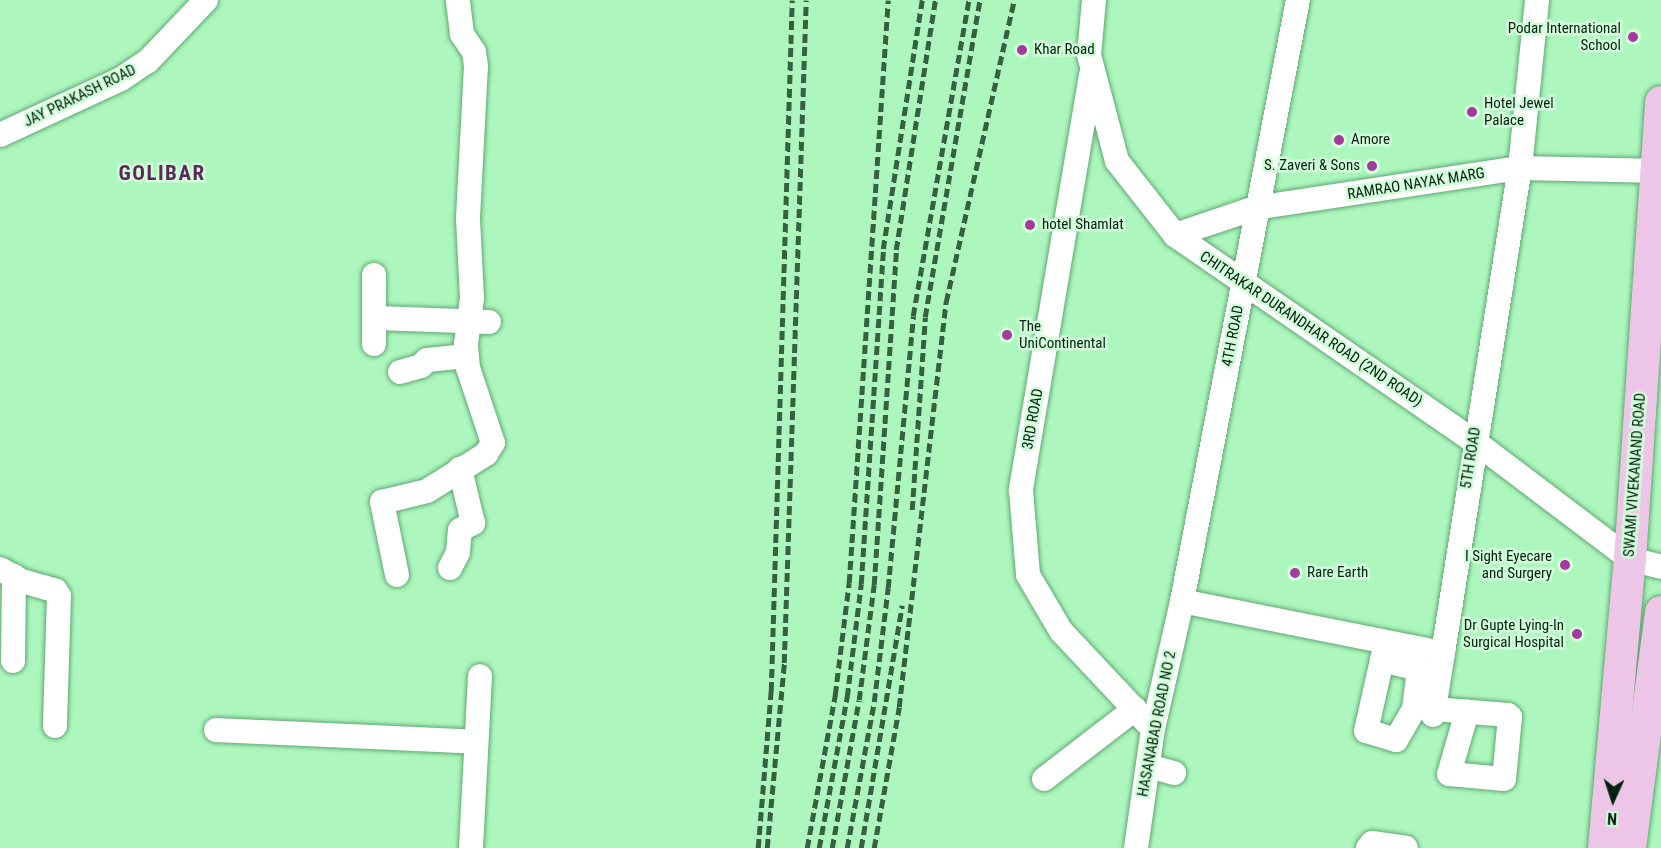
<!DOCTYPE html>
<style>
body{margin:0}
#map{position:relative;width:1661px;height:848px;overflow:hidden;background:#adf7be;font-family:"Roboto Condensed",sans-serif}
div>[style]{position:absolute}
.roads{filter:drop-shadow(0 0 2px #60a873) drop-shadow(0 0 2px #60a873)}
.minor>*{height:24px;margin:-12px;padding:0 12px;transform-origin:12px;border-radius:12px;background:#fff}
.major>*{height:32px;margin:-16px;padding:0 16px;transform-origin:16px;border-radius:16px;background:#ecc5e7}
.rail>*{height:4.5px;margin-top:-2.25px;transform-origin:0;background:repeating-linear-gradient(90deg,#356141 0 9px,transparent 0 13.5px)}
.dots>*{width:16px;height:16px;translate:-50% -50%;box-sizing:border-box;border:3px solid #d1fdda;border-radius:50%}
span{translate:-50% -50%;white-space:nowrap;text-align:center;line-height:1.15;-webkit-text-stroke:5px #d1fdda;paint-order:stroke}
.poi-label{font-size:15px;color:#03220d}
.right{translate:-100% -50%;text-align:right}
.left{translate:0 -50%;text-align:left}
.street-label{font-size:15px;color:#03220d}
.district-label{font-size:21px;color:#5d2958;font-weight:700;letter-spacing:1.5px}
.north{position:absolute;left:1583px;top:770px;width:60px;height:60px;-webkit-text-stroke:4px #d1fdda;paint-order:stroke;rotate:183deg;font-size:16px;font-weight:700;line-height:24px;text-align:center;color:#03220d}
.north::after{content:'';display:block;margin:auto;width:21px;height:27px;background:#03220d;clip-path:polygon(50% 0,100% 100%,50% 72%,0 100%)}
</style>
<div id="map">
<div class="roads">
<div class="minor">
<i style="left:1094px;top:0;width:55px;rotate:95.2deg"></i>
<i style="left:1089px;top:55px;width:110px;rotate:75.2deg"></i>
<i style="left:1117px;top:161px;width:94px;rotate:51.9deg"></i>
<i style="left:1175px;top:235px;width:363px;rotate:34.6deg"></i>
<i style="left:1474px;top:441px;width:196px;rotate:37.1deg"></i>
<i style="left:1630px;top:559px;width:32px;rotate:14deg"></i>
<i style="left:1091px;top:75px;width:422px;rotate:99.6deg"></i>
<i style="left:1021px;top:491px;width:84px;rotate:85.2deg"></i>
<i style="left:1028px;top:575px;width:65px;rotate:59.5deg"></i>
<i style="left:1061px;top:631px;width:134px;rotate:46.8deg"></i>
<i style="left:0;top:135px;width:133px;rotate:-24.8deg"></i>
<i style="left:121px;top:79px;width:32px;rotate:-34deg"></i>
<i style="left:148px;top:61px;width:84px;rotate:-46.4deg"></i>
<i style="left:1175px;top:235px;width:84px;rotate:-18.6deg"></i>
<i style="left:1255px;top:208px;width:268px;rotate:-8.6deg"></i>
<i style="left:1520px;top:168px;width:141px;rotate:1.2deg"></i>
<i style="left:377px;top:318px;width:112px;rotate:2deg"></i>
<i style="left:374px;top:344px;width:69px;rotate:-90deg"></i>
<i style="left:400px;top:372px;width:22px;rotate:-16deg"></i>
<i style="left:421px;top:366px;width:8px;rotate:-45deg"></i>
<i style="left:427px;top:360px;width:40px;rotate:-5.7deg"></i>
<i style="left:450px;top:568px;width:18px;rotate:-63deg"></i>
<i style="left:458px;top:552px;width:22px;rotate:-85deg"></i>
<i style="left:460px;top:530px;width:15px;rotate:-28deg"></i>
<i style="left:473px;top:523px;width:56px;rotate:-103.5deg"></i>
<i style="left:0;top:569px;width:25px;rotate:29deg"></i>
<i style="left:22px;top:581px;width:35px;rotate:16deg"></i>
<i style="left:56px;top:591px;width:6px;rotate:59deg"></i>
<i style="left:59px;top:596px;width:130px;rotate:91.8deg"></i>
<i style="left:397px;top:575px;width:75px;rotate:-101.6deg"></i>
<i style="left:382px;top:502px;width:46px;rotate:-13.7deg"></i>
<i style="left:427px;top:491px;width:70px;rotate:-32.1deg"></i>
<i style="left:486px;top:454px;width:13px;rotate:-58deg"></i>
<i style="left:493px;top:443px;width:79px;rotate:-108.4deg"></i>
<i style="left:468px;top:368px;width:24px;rotate:-95deg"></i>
<i style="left:466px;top:344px;width:46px;rotate:-82.6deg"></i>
<i style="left:472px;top:298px;width:80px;rotate:-92.9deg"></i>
<i style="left:468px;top:218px;width:152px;rotate:-87deg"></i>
<i style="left:476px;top:66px;width:14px;rotate:-98deg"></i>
<i style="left:474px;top:52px;width:22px;rotate:-124deg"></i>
<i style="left:462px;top:34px;width:34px;rotate:-97deg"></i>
<i style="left:1182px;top:601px;width:266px;rotate:11.3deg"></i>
<i style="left:1443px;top:653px;width:491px;rotate:-81deg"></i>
<i style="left:1520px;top:168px;width:169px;rotate:-84.2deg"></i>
<i style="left:1382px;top:660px;width:38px;rotate:14deg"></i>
<i style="left:1419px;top:669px;width:40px;rotate:97.1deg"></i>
<i style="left:1414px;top:709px;width:36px;rotate:120deg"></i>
<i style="left:1396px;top:740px;width:31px;rotate:-163deg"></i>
<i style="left:1366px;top:731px;width:91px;rotate:-77.3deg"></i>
<i style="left:13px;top:661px;width:85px;rotate:-89.3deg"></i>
<i style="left:1434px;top:709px;width:74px;rotate:4.6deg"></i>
<i style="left:1508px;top:715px;width:3px;rotate:45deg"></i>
<i style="left:1510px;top:717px;width:62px;rotate:95.5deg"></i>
<i style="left:1504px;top:779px;width:55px;rotate:-174.8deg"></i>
<i style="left:1449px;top:774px;width:65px;rotate:-73.8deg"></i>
<i style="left:1433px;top:715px;width:63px;rotate:-80.8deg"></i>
<i style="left:216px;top:730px;width:260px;rotate:2.6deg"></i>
<i style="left:1148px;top:766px;width:27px;rotate:15deg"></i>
<i style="left:1044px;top:779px;width:115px;rotate:-37.6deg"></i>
<i style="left:471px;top:848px;width:172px;rotate:-87deg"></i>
<i style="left:1136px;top:848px;width:120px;rotate:-81.9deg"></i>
<i style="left:1153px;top:729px;width:131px;rotate:-77.2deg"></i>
<i style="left:1182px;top:601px;width:612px;rotate:-79.08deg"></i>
<i style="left:1368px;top:848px;width:6px;rotate:-51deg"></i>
<i style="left:1372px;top:843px;width:34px;rotate:8deg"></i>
</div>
<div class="major">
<i style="left:1604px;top:848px;width:290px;rotate:-84.9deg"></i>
<i style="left:1630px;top:559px;width:458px;rotate:-86.1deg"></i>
<i style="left:1630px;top:848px;width:238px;rotate:-82.5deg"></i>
</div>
</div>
<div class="rail">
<i style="left:912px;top:510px;width:193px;rotate:-86.1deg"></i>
<i style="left:925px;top:317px;width:322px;rotate:-80.2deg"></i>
<i style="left:758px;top:848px;width:158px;rotate:-85.3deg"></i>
<i style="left:771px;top:691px;width:691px;rotate:-88.26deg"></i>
<i style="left:767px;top:848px;width:186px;rotate:-84.7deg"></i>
<i style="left:784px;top:663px;width:663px;rotate:-88.1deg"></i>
<i style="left:807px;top:848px;width:156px;rotate:-79.6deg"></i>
<i style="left:835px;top:695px;width:113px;rotate:-82.9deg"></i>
<i style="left:849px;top:583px;width:584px;rotate:-86.17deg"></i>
<i style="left:819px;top:848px;width:154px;rotate:-79.5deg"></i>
<i style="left:847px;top:697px;width:114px;rotate:-82.9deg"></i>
<i style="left:861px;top:584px;width:336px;rotate:-86.2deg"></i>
<i style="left:883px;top:249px;width:252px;rotate:-81.1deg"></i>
<i style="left:832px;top:848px;width:150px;rotate:-79.7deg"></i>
<i style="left:859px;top:700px;width:116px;rotate:-82.6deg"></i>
<i style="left:874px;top:585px;width:336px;rotate:-86.2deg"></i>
<i style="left:896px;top:250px;width:253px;rotate:-81.1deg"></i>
<i style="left:847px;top:848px;width:148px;rotate:-79.5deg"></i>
<i style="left:874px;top:702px;width:115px;rotate:-83deg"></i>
<i style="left:888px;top:588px;width:273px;rotate:-84.7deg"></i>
<i style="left:913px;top:316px;width:321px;rotate:-80deg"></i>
<i style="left:861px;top:848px;width:246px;rotate:-80.4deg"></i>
<i style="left:874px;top:848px;width:143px;rotate:-79.9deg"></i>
<i style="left:899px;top:707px;width:408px;rotate:-83.4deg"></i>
<i style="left:946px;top:302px;width:310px;rotate:-77.3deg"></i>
</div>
<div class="dots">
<i style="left:1633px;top:37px;background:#a43a9c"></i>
<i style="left:1022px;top:50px;background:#a43a9c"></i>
<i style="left:1472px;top:112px;background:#a43a9c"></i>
<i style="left:1339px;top:140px;background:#a43a9c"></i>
<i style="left:1372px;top:166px;background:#a43a9c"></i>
<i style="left:1030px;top:225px;background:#a43a9c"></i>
<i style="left:1007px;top:335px;background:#a43a9c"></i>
<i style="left:1565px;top:565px;background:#a43a9c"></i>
<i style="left:1295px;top:573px;background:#a43a9c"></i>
<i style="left:1577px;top:634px;background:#a43a9c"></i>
</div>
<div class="poi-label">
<span class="right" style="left:1621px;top:37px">Podar International<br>School</span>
<span class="left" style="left:1034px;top:50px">Khar Road</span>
<span class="left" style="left:1484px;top:112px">Hotel Jewel<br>Palace</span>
<span class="left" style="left:1351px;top:140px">Amore</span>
<span class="right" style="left:1360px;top:166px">S. Zaveri &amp; Sons</span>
<span class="left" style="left:1042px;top:225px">hotel Shamlat</span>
<span class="left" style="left:1019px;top:335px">The<br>UniContinental</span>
<span class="right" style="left:1552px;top:565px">I Sight Eyecare<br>and Surgery</span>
<span class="left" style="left:1307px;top:573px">Rare Earth</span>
<span class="right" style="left:1564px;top:634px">Dr Gupte Lying-In<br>Surgical Hospital</span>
</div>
<div class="street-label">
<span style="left:80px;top:96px;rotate:-26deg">JAY PRAKASH ROAD</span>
<span style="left:1416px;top:184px;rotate:-9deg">RAMRAO NAYAK MARG</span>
<span style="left:1311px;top:329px;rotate:34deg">CHITRAKAR DURANDHAR ROAD (2ND ROAD)</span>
<span style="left:1233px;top:336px;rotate:-79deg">4TH ROAD</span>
<span style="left:1033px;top:419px;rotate:-80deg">3RD ROAD</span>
<span style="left:1471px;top:458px;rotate:-81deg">5TH ROAD</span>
<span style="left:1635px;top:475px;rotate:-86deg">SWAMI VIVEKANAND ROAD</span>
<span style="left:1157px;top:724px;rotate:-79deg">HASANABAD ROAD NO 2</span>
</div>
<div class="district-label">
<span style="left:162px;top:173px">GOLIBAR</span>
</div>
<div class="north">N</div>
</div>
